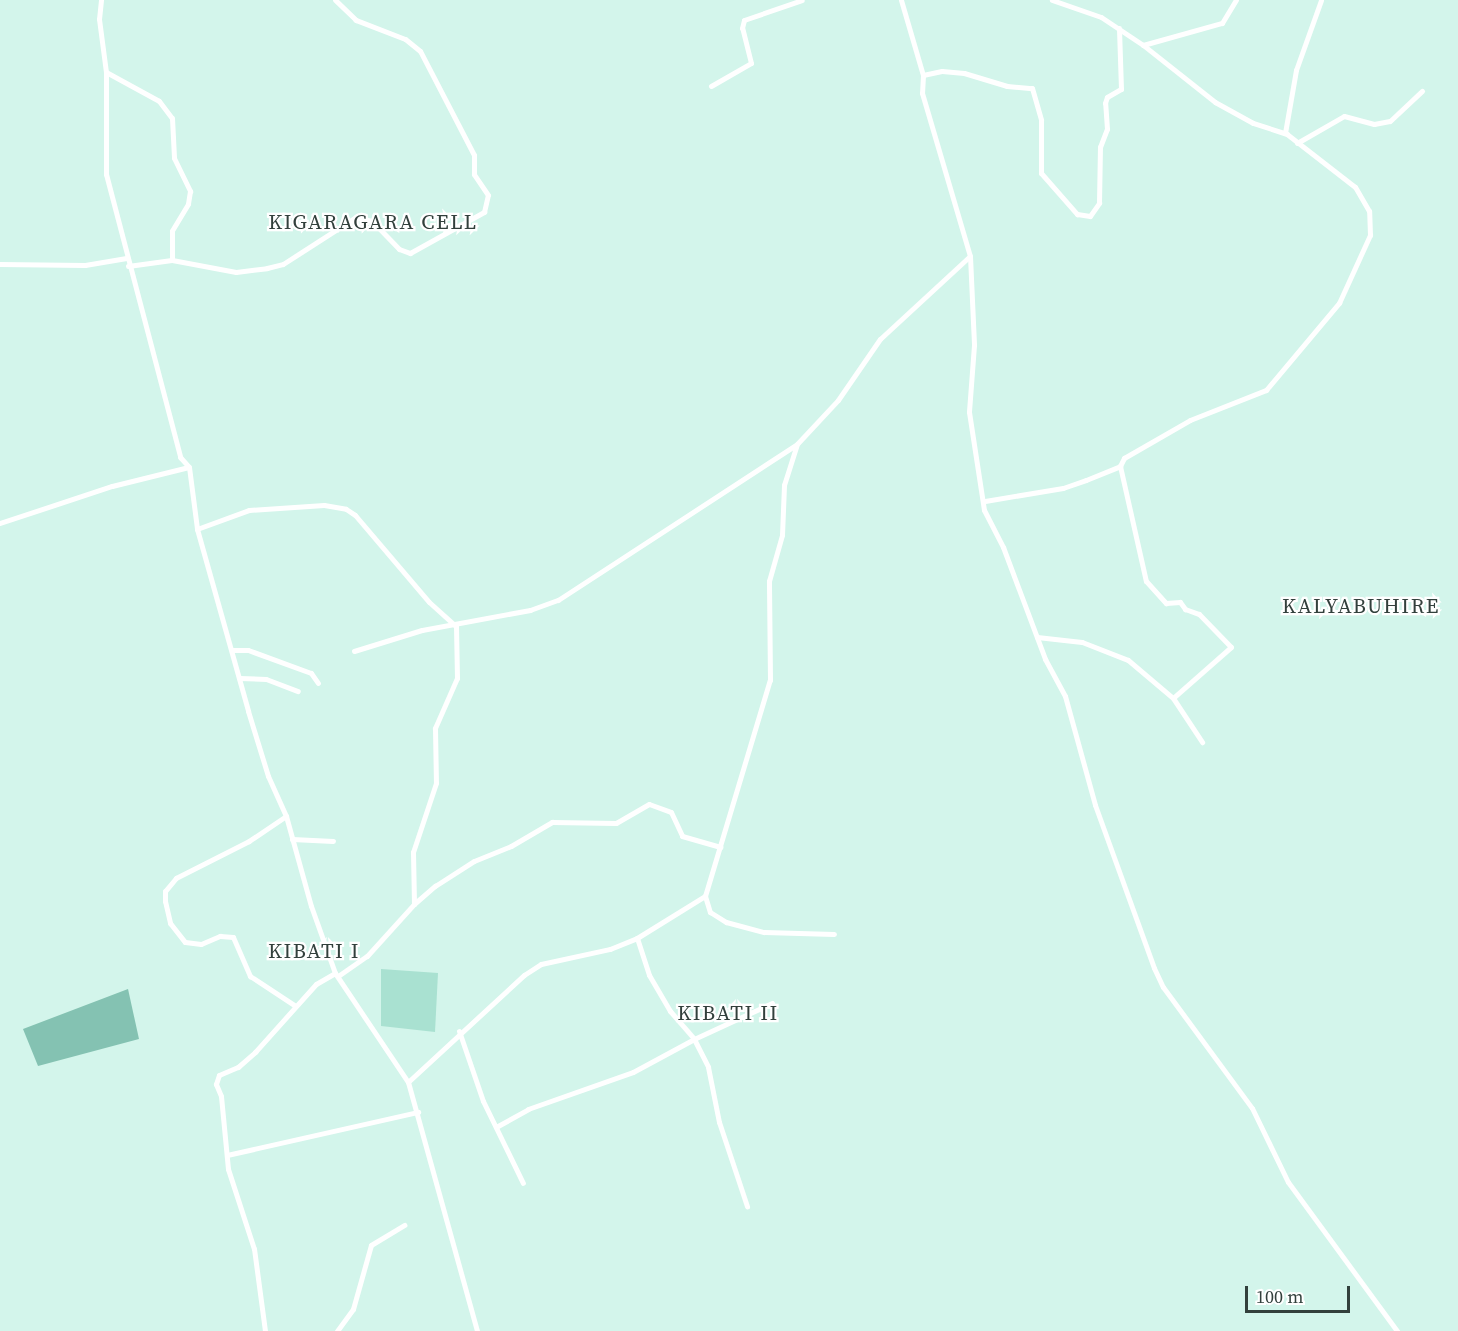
<!DOCTYPE html>
<style>
body{margin:0}
#map{position:relative;width:1458px;height:1331px;overflow:hidden;background:#d3f5eb;font-family:"Source Serif 4",serif}
div>[style]{position:absolute}
.green>*{inset:0;background:#a9e1d1}
.water>*{inset:0;background:#84c2b2}
.street>*{height:5px;margin:-2.5px;padding:0 2.5px;transform-origin:2.5px;border-radius:2.5px;background:#fff}
span{translate:-50% -50%;white-space:nowrap;text-align:center;line-height:1.15;-webkit-text-stroke:4.5px #fff;paint-order:stroke}
.quarter-label{font-size:21px;color:#32403c;letter-spacing:1.5px}
.scale{position:absolute;left:1245px;top:1286px;width:105px;height:27px;box-sizing:border-box;border:3px solid #32403c;border-top:0;padding-left:8px;font-size:18px;line-height:21px;white-space:nowrap;color:#32403c;-webkit-text-stroke:4px #fff;paint-order:stroke}
</style>
<div id="map">
<div class="green">
<i style="clip-path:polygon(381px 969px,438px 973px,435px 1032px,381px 1026px)"></i>
</div>
<div class="water">
<i style="clip-path:polygon(128px 989px,139px 1039px,38px 1066px,23px 1029px)"></i>
</div>
<div class="street">
<i style="left:101px;top:0;width:19px;rotate:96deg"></i>
<i style="left:99px;top:19px;width:53px;rotate:82.5deg"></i>
<i style="left:106px;top:72px;width:102px;rotate:90deg"></i>
<i style="left:106px;top:174px;width:293px;rotate:75.3deg"></i>
<i style="left:180px;top:457px;width:13px;rotate:48deg"></i>
<i style="left:189px;top:467px;width:63px;rotate:82.6deg"></i>
<i style="left:197px;top:529px;width:189px;rotate:74.3deg"></i>
<i style="left:248px;top:711px;width:68px;rotate:72.9deg"></i>
<i style="left:268px;top:776px;width:44px;rotate:65.8deg"></i>
<i style="left:286px;top:816px;width:93px;rotate:74.5deg"></i>
<i style="left:311px;top:906px;width:71px;rotate:70.3deg"></i>
<i style="left:335px;top:973px;width:131px;rotate:56.2deg"></i>
<i style="left:408px;top:1082px;width:258px;rotate:74.5deg"></i>
<i style="left:901px;top:0;width:78px;rotate:73.7deg"></i>
<i style="left:923px;top:75px;width:18px;rotate:93deg"></i>
<i style="left:922px;top:93px;width:170px;rotate:73.6deg"></i>
<i style="left:970px;top:256px;width:89px;rotate:87.4deg"></i>
<i style="left:974px;top:345px;width:67px;rotate:94.3deg"></i>
<i style="left:969px;top:412px;width:99px;rotate:81.3deg"></i>
<i style="left:984px;top:510px;width:42px;rotate:62.8deg"></i>
<i style="left:1003px;top:547px;width:120px;rotate:69.4deg"></i>
<i style="left:1045px;top:659px;width:42px;rotate:61.6deg"></i>
<i style="left:1065px;top:696px;width:113px;rotate:74.6deg"></i>
<i style="left:1095px;top:805px;width:173px;rotate:70.1deg"></i>
<i style="left:1154px;top:968px;width:21px;rotate:65deg"></i>
<i style="left:1163px;top:987px;width:150px;rotate:53.7deg"></i>
<i style="left:1252px;top:1108px;width:82px;rotate:64.1deg"></i>
<i style="left:1288px;top:1182px;width:185px;rotate:53.8deg"></i>
<i style="left:1143px;top:45px;width:82px;rotate:-15.6deg"></i>
<i style="left:1222px;top:23px;width:27px;rotate:-59deg"></i>
<i style="left:106px;top:72px;width:60px;rotate:28.7deg"></i>
<i style="left:159px;top:101px;width:21px;rotate:53deg"></i>
<i style="left:172px;top:118px;width:40px;rotate:87.1deg"></i>
<i style="left:174px;top:158px;width:37px;rotate:64deg"></i>
<i style="left:190px;top:191px;width:13px;rotate:99deg"></i>
<i style="left:188px;top:204px;width:31px;rotate:121deg"></i>
<i style="left:172px;top:231px;width:29px;rotate:90deg"></i>
<i style="left:923px;top:75px;width:19px;rotate:-12deg"></i>
<i style="left:942px;top:71px;width:22px;rotate:5deg"></i>
<i style="left:964px;top:73px;width:45px;rotate:16.8deg"></i>
<i style="left:1007px;top:86px;width:25px;rotate:5deg"></i>
<i style="left:1032px;top:88px;width:33px;rotate:74deg"></i>
<i style="left:1041px;top:120px;width:53px;rotate:90deg"></i>
<i style="left:1041px;top:173px;width:55px;rotate:48.7deg"></i>
<i style="left:1077px;top:214px;width:13px;rotate:9deg"></i>
<i style="left:1090px;top:216px;width:16px;rotate:-55deg"></i>
<i style="left:1099px;top:203px;width:56px;rotate:-89deg"></i>
<i style="left:1100px;top:147px;width:19px;rotate:-69deg"></i>
<i style="left:1107px;top:129px;width:26px;rotate:-94deg"></i>
<i style="left:1105px;top:103px;width:6px;rotate:-72deg"></i>
<i style="left:1107px;top:97px;width:16px;rotate:-30deg"></i>
<i style="left:1121px;top:89px;width:61px;rotate:-91.9deg"></i>
<i style="left:711px;top:86px;width:46px;rotate:-29.9deg"></i>
<i style="left:751px;top:63px;width:36px;rotate:-104deg"></i>
<i style="left:742px;top:28px;width:8px;rotate:-76deg"></i>
<i style="left:744px;top:20px;width:61px;rotate:-19deg"></i>
<i style="left:1285px;top:133px;width:64px;rotate:-80.1deg"></i>
<i style="left:1296px;top:70px;width:74px;rotate:-70.3deg"></i>
<i style="left:1297px;top:143px;width:54px;rotate:-29.9deg"></i>
<i style="left:1344px;top:116px;width:31px;rotate:15deg"></i>
<i style="left:1374px;top:124px;width:16px;rotate:-11deg"></i>
<i style="left:1390px;top:121px;width:44px;rotate:-43.2deg"></i>
<i style="left:0;top:264px;width:85px;rotate:0.7deg"></i>
<i style="left:85px;top:265px;width:42px;rotate:-9.7deg"></i>
<i style="left:128px;top:266px;width:44px;rotate:-7.8deg"></i>
<i style="left:172px;top:260px;width:65px;rotate:10.6deg"></i>
<i style="left:236px;top:272px;width:31px;rotate:-7deg"></i>
<i style="left:267px;top:268px;width:16px;rotate:-14deg"></i>
<i style="left:283px;top:264px;width:87px;rotate:-32.8deg"></i>
<i style="left:356px;top:217px;width:16px;rotate:14deg"></i>
<i style="left:372px;top:221px;width:39px;rotate:46deg"></i>
<i style="left:399px;top:249px;width:12px;rotate:20deg"></i>
<i style="left:410px;top:253px;width:85px;rotate:-29deg"></i>
<i style="left:484px;top:212px;width:17px;rotate:-77deg"></i>
<i style="left:488px;top:195px;width:25px;rotate:-124deg"></i>
<i style="left:474px;top:174px;width:19px;rotate:-90deg"></i>
<i style="left:474px;top:155px;width:117px;rotate:-117.4deg"></i>
<i style="left:420px;top:51px;width:19px;rotate:-141deg"></i>
<i style="left:405px;top:39px;width:53px;rotate:-158.8deg"></i>
<i style="left:356px;top:20px;width:29px;rotate:-136deg"></i>
<i style="left:1120px;top:466px;width:118px;rotate:77.3deg"></i>
<i style="left:1146px;top:581px;width:30px;rotate:48deg"></i>
<i style="left:1166px;top:603px;width:14px;rotate:-4deg"></i>
<i style="left:1180px;top:602px;width:9px;rotate:54deg"></i>
<i style="left:1185px;top:609px;width:15px;rotate:20deg"></i>
<i style="left:1199px;top:614px;width:46px;rotate:45.9deg"></i>
<i style="left:1231px;top:647px;width:77px;rotate:138.7deg"></i>
<i style="left:985px;top:501px;width:79px;rotate:-9.5deg"></i>
<i style="left:1063px;top:488px;width:24px;rotate:-19deg"></i>
<i style="left:1086px;top:480px;width:37px;rotate:-22deg"></i>
<i style="left:1120px;top:466px;width:9px;rotate:-63deg"></i>
<i style="left:1124px;top:458px;width:76px;rotate:-29.9deg"></i>
<i style="left:1190px;top:420px;width:82px;rotate:-21.5deg"></i>
<i style="left:1266px;top:390px;width:114px;rotate:-50deg"></i>
<i style="left:1339px;top:303px;width:75px;rotate:-65.5deg"></i>
<i style="left:1370px;top:235px;width:24px;rotate:-92deg"></i>
<i style="left:1369px;top:211px;width:28px;rotate:-120deg"></i>
<i style="left:1355px;top:187px;width:86px;rotate:-142.1deg"></i>
<i style="left:1287px;top:134px;width:36px;rotate:-162deg"></i>
<i style="left:1253px;top:123px;width:43px;rotate:-151.1deg"></i>
<i style="left:1215px;top:102px;width:92px;rotate:-141.6deg"></i>
<i style="left:1143px;top:45px;width:50px;rotate:-146.3deg"></i>
<i style="left:1101px;top:17px;width:52px;rotate:-160.9deg"></i>
<i style="left:0;top:523px;width:118px;rotate:-18.3deg"></i>
<i style="left:112px;top:486px;width:79px;rotate:-13.9deg"></i>
<i style="left:197px;top:529px;width:55px;rotate:-20.1deg"></i>
<i style="left:249px;top:510px;width:75px;rotate:-3.8deg"></i>
<i style="left:324px;top:505px;width:22px;rotate:10deg"></i>
<i style="left:346px;top:509px;width:11px;rotate:34deg"></i>
<i style="left:355px;top:515px;width:114px;rotate:49.6deg"></i>
<i style="left:429px;top:602px;width:36px;rotate:42deg"></i>
<i style="left:456px;top:626px;width:52px;rotate:88.9deg"></i>
<i style="left:457px;top:678px;width:55px;rotate:113.7deg"></i>
<i style="left:435px;top:728px;width:55px;rotate:89deg"></i>
<i style="left:436px;top:783px;width:73px;rotate:108.4deg"></i>
<i style="left:413px;top:852px;width:52px;rotate:88.9deg"></i>
<i style="left:1037px;top:637px;width:45px;rotate:6.3deg"></i>
<i style="left:1082px;top:642px;width:49px;rotate:21.4deg"></i>
<i style="left:1128px;top:660px;width:59px;rotate:40.2deg"></i>
<i style="left:1173px;top:698px;width:53px;rotate:56.6deg"></i>
<i style="left:232px;top:650px;width:16px"></i>
<i style="left:248px;top:650px;width:67px;rotate:20.1deg"></i>
<i style="left:311px;top:673px;width:12px;rotate:55deg"></i>
<i style="left:354px;top:651px;width:71px;rotate:-17.2deg"></i>
<i style="left:422px;top:630px;width:110px;rotate:-10.5deg"></i>
<i style="left:530px;top:610px;width:30px;rotate:-20deg"></i>
<i style="left:558px;top:600px;width:284px;rotate:-33.1deg"></i>
<i style="left:239px;top:678px;width:27px;rotate:2deg"></i>
<i style="left:266px;top:679px;width:34px;rotate:21deg"></i>
<i style="left:286px;top:816px;width:45px;rotate:146deg"></i>
<i style="left:249px;top:841px;width:82px;rotate:153.1deg"></i>
<i style="left:176px;top:878px;width:17px;rotate:130deg"></i>
<i style="left:165px;top:891px;width:10px;rotate:90deg"></i>
<i style="left:165px;top:901px;width:23px;rotate:77deg"></i>
<i style="left:170px;top:923px;width:24px;rotate:52deg"></i>
<i style="left:185px;top:942px;width:16px;rotate:7deg"></i>
<i style="left:201px;top:944px;width:21px;rotate:-23deg"></i>
<i style="left:220px;top:936px;width:13px;rotate:4deg"></i>
<i style="left:233px;top:937px;width:43px;rotate:66.4deg"></i>
<i style="left:250px;top:976px;width:53px;rotate:33.4deg"></i>
<i style="left:292px;top:839px;width:41px;rotate:2.8deg"></i>
<i style="left:705px;top:896px;width:17px;rotate:73deg"></i>
<i style="left:710px;top:912px;width:19px;rotate:32deg"></i>
<i style="left:726px;top:922px;width:39px;rotate:15deg"></i>
<i style="left:764px;top:932px;width:70px;rotate:1.6deg"></i>
<i style="left:637px;top:938px;width:39px;rotate:72deg"></i>
<i style="left:649px;top:975px;width:42px;rotate:59.7deg"></i>
<i style="left:670px;top:1011px;width:37px;rotate:49deg"></i>
<i style="left:694px;top:1039px;width:86px;rotate:-24.8deg"></i>
<i style="left:338px;top:976px;width:35px;rotate:-35deg"></i>
<i style="left:367px;top:956px;width:70px;rotate:-47.9deg"></i>
<i style="left:414px;top:904px;width:28px;rotate:-41deg"></i>
<i style="left:435px;top:886px;width:46px;rotate:-32.7deg"></i>
<i style="left:474px;top:861px;width:40px;rotate:-22deg"></i>
<i style="left:511px;top:846px;width:48px;rotate:-30.3deg"></i>
<i style="left:552px;top:822px;width:64px;rotate:0.9deg"></i>
<i style="left:616px;top:823px;width:38px;rotate:-30deg"></i>
<i style="left:649px;top:804px;width:23px;rotate:20deg"></i>
<i style="left:671px;top:812px;width:26px;rotate:65deg"></i>
<i style="left:682px;top:836px;width:40px;rotate:16deg"></i>
<i style="left:459px;top:1031px;width:74px;rotate:71.1deg"></i>
<i style="left:483px;top:1101px;width:91px;rotate:64deg"></i>
<i style="left:408px;top:1082px;width:158px;rotate:-42.7deg"></i>
<i style="left:524px;top:975px;width:20px;rotate:-33deg"></i>
<i style="left:541px;top:964px;width:71px;rotate:-12.3deg"></i>
<i style="left:610px;top:949px;width:29px;rotate:-22deg"></i>
<i style="left:637px;top:938px;width:80px;rotate:-31.7deg"></i>
<i style="left:705px;top:896px;width:226px;rotate:-73.3deg"></i>
<i style="left:770px;top:680px;width:99px;rotate:-90.6deg"></i>
<i style="left:769px;top:581px;width:48px;rotate:-74.2deg"></i>
<i style="left:782px;top:535px;width:50px;rotate:-87.7deg"></i>
<i style="left:784px;top:485px;width:43px;rotate:-72.4deg"></i>
<i style="left:797px;top:444px;width:60px;rotate:-47deg"></i>
<i style="left:838px;top:400px;width:74px;rotate:-55.5deg"></i>
<i style="left:880px;top:339px;width:122px;rotate:-42.7deg"></i>
<i style="left:496px;top:1127px;width:37px;rotate:-29deg"></i>
<i style="left:528px;top:1109px;width:111px;rotate:-19.4deg"></i>
<i style="left:633px;top:1072px;width:69px;rotate:-28.4deg"></i>
<i style="left:694px;top:1039px;width:31px;rotate:63deg"></i>
<i style="left:708px;top:1067px;width:56px;rotate:78.7deg"></i>
<i style="left:719px;top:1122px;width:89px;rotate:71.6deg"></i>
<i style="left:227px;top:1155px;width:196px;rotate:-12.7deg"></i>
<i style="left:265px;top:1331px;width:83px;rotate:-97.6deg"></i>
<i style="left:254px;top:1249px;width:84px;rotate:-108deg"></i>
<i style="left:228px;top:1169px;width:73px;rotate:-95.5deg"></i>
<i style="left:221px;top:1096px;width:13px;rotate:-113deg"></i>
<i style="left:216px;top:1084px;width:9px;rotate:-72deg"></i>
<i style="left:219px;top:1075px;width:21px;rotate:-23deg"></i>
<i style="left:238px;top:1067px;width:23px;rotate:-41deg"></i>
<i style="left:255px;top:1052px;width:91px;rotate:-48.1deg"></i>
<i style="left:316px;top:984px;width:22px;rotate:-30deg"></i>
<i style="left:337px;top:1331px;width:27px;rotate:-54deg"></i>
<i style="left:353px;top:1309px;width:66px;rotate:-74.3deg"></i>
<i style="left:371px;top:1245px;width:39px;rotate:-31deg"></i>
</div>
<div class="quarter-label">
<span style="left:373px;top:222px">KIGARAGARA CELL</span>
<span style="left:1361px;top:606px">KALYABUHIRE</span>
<span style="left:314px;top:951px">KIBATI I</span>
<span style="left:728px;top:1013px">KIBATI II</span>
</div>
<div class="scale">100 m</div>
</div>
